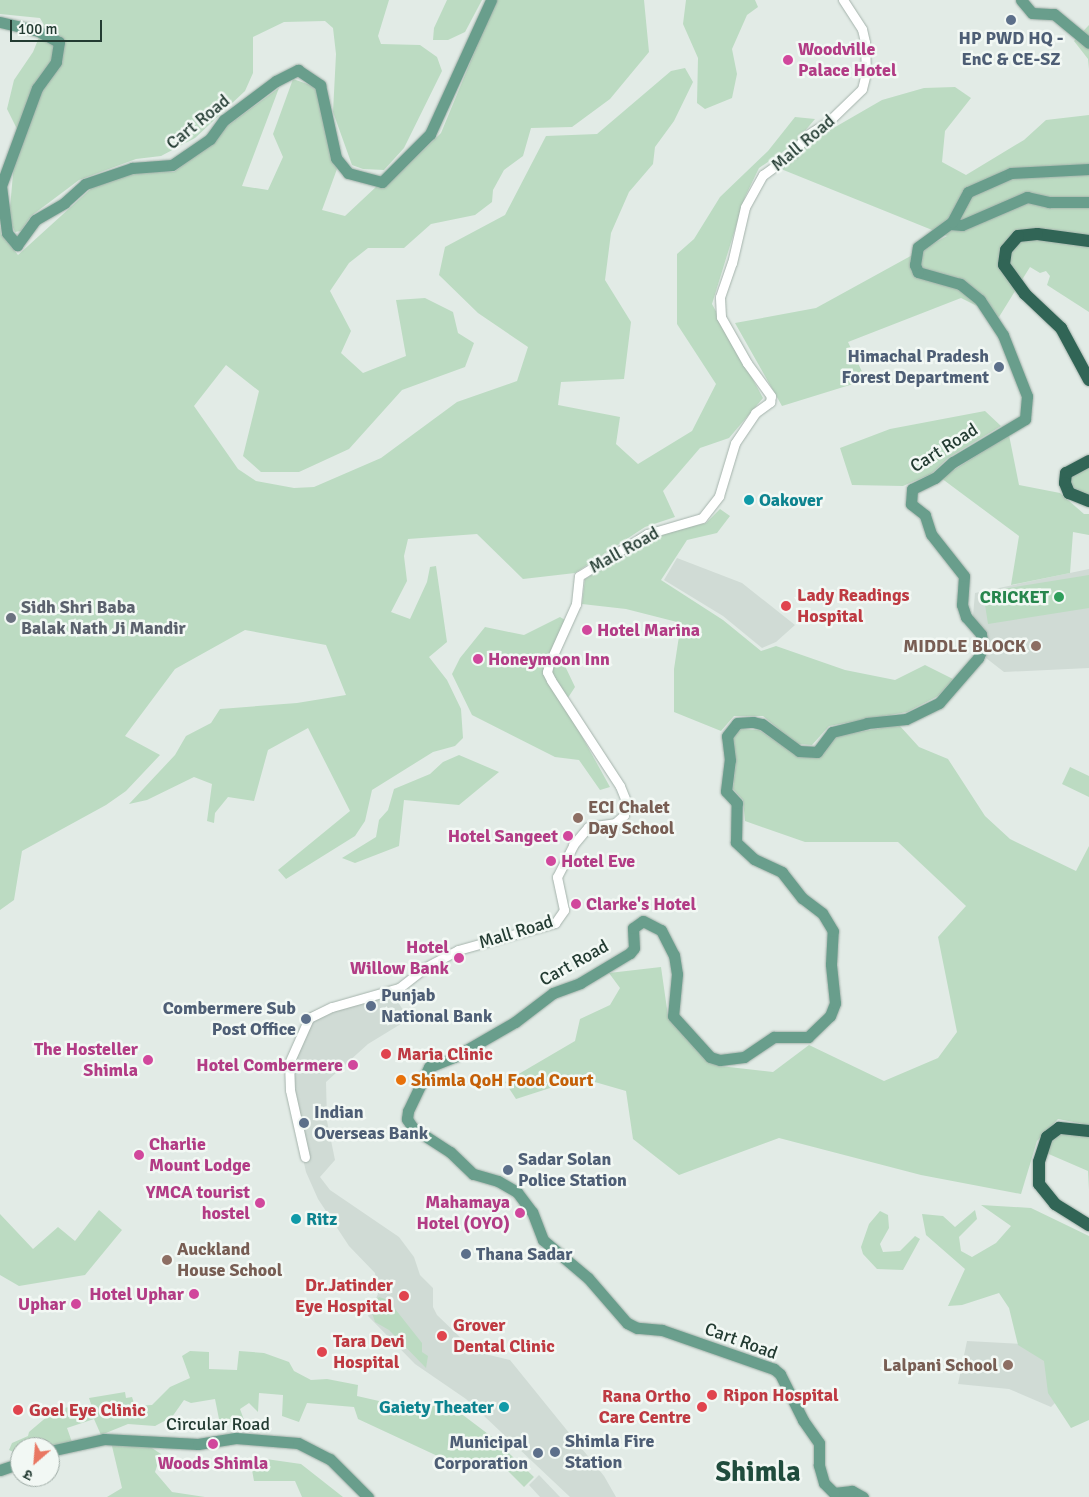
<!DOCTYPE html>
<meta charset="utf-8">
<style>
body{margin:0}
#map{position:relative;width:1089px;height:1497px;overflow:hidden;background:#e2ebe6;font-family:Signika,"Noto Sans Devanagari",sans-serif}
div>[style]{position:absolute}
.built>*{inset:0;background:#d0dbd5}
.green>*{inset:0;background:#bcdbc2}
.roads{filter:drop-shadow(0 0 1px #a5b3ac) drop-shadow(0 0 1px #a5b3ac)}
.minor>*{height:9px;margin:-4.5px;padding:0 4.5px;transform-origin:4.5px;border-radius:4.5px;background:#fff}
.major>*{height:11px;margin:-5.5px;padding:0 5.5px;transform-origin:5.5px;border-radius:5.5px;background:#699e8c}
.highway>*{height:12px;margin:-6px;padding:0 6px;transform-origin:6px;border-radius:6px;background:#316556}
.dots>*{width:14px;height:14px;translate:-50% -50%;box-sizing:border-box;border:2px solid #f2f8f4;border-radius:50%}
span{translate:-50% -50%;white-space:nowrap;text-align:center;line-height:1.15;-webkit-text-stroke:5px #f2f8f4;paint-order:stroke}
.service-label{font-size:18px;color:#4e5e75;font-weight:700}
.right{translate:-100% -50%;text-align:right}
.left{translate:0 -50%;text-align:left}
.hotel-label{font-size:18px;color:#b23c85;font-weight:700}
.street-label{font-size:18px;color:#233b32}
.culture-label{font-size:18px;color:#0d838f;font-weight:700}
.health-label{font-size:18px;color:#be3a42;font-weight:700}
.leisure-label{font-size:18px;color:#27864d;font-weight:700}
.worship-label{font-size:18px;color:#5b616d;font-weight:700}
.education-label{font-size:18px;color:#785e54;font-weight:700}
.food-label{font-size:18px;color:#c56008;font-weight:700}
.town-label{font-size:28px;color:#204c3d;font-weight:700}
.north{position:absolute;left:10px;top:1437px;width:50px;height:50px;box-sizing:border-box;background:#f2f8f4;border:1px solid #9faca6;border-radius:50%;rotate:207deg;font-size:14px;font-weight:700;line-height:20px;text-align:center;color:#233b32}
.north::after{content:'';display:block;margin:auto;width:18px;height:22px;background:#e97762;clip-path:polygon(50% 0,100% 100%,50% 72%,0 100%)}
.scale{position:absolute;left:10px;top:20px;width:92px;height:22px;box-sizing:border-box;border:2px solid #233b32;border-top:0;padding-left:6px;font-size:15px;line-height:18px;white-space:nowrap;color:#233b32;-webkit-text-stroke:4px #f2f8f4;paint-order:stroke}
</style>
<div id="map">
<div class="built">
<i style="clip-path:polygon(677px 558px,742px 583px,795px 625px,776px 642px,762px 648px,723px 616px,664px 580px)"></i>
<i style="clip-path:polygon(1089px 569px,1089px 668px,1004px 672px,986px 658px,987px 640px,973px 616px,975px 593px)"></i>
<i style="clip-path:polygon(388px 987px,409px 1019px,368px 1044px,326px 1082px,327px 1121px,335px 1160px,320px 1177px,330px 1190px,399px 1237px,414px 1257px,420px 1275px,433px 1288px,433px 1307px,437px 1315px,462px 1339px,489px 1355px,510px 1360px,604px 1476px,616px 1497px,570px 1497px,466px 1399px,415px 1364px,368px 1316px,378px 1294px,375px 1273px,349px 1246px,318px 1199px,306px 1172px,292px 1110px,287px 1060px,307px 1013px)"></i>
<i style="clip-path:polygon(967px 1341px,1038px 1345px,1073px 1385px,1051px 1407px,1009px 1389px,958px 1384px)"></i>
<i style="clip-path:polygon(539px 1475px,560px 1497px,540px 1497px,529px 1485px)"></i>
</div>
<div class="green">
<i style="clip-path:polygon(0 0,389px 0,378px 36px,381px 44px,420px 45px,437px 57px,442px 71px,404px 148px,384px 170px,363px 169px,352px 165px,333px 112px,336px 54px,333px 28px,325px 21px,284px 22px,253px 37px,253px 73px,245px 91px,195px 138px,161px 156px,136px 159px,79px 180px,31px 216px,21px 231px,15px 232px,9px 219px,17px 129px,7px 109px,14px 80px,33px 52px,44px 25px,40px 18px,0 14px)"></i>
<i style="clip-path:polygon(447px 0,482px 0,465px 32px,448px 40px,433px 40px,434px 28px)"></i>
<i style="clip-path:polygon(496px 0,644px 0,649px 52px,610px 99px,572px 127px,531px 128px,523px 156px,504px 170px,493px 190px,492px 202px,475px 215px,431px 224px,404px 248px,368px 248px,349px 263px,330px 291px,351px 331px,341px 353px,363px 373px,406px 356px,396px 300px,425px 298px,453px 312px,458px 333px,474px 343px,465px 367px,402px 390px,349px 449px,299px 472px,261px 472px,243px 456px,259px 391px,226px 365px,194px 406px,238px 469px,256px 481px,294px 488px,314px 487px,381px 458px,457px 402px,517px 381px,528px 347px,478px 313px,439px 275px,445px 247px,505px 215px,546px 136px,597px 134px,671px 71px,685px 68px,693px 82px,674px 121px,655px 147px,653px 164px,629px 192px,611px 233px,605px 280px,631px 322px,624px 379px,561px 382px,558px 405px,620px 417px,616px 444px,638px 464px,692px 431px,716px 384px,677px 324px,677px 254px,694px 239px,720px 197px,768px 151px,795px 117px,815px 119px,793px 145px,759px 168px,745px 197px,712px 304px,763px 398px,729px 438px,700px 448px,663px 491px,675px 517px,645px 527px,575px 573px,523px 579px,477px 534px,408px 539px,404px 556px,407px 581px,391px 612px,410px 619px,427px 582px,430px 567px,436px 566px,447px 642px,429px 657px,447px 680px,461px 709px,463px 738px,455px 746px,433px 752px,372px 790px,365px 821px,355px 836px,286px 879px,278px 870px,350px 811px,308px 728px,268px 750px,254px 801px,228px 797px,215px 813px,214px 823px,207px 821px,212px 784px,194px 777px,147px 800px,129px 804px,175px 755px,186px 736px,211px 723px,220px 709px,297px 703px,346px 695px,326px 645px,245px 630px,175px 669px,125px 736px,160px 755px,126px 791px,106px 805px,22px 851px,14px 900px,0 910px,0 226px,1px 234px,18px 255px,94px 186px,135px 171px,174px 172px,218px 138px,227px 126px,279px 88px,242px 186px,268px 190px,283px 157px,273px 134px,293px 79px,316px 87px,337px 169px,322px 210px,345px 216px,377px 186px,391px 182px,441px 133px)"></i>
<i style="clip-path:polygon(686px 0,755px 0,758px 7px,747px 15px,732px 49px,737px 74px,732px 98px,705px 109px,697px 103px,698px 58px,683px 24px)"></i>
<i style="clip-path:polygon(1089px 25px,1089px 69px,1088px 59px,1074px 41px)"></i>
<i style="clip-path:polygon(955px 87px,971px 98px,945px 131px,942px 162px,966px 175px,1024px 140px,1046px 120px,1089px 115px,1089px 312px,1047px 285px,1050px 276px,1046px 271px,1040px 273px,1030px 267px,999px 317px,961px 298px,848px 342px,866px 380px,782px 406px,735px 323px,816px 308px,947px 236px,781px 169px,811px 141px,882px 100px,924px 88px)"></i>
<i style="clip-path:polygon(985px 411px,1001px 426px,948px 458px,931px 474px,903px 486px,852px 485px,840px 448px,890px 429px)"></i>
<i style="clip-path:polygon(1009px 435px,1019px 485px,1060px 493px,1084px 514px,1089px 514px,1089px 535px,1073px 532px,1070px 573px,1011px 585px,1019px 536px,941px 478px)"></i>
<i style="clip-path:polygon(1089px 463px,1089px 499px,1071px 490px,1069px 474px)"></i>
<i style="clip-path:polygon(720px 509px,730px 516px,717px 533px,687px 540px,661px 580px,723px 620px,761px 651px,776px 646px,845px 670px,895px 680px,925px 665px,953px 679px,938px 696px,907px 712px,829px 726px,812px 745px,797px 744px,763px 716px,734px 716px,721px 731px,674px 712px,674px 669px,681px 623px,626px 609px,582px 604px,585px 579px,668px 532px,706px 523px)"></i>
<i style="clip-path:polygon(1089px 575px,1089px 608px,988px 624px,983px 592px)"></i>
<i style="clip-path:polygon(560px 617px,565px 620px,555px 645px,575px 687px,564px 704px,610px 787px,600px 790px,579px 760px,555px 757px,472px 715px,452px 674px,460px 658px,485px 627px,524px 635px)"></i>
<i style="clip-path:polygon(899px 725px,919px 747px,948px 759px,985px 816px,1010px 839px,1076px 871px,1089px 846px,1089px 1125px,1058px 1119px,1037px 1141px,1021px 1194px,921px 1175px,779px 1138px,679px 1175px,633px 1139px,626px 1091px,581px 1078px,516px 1099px,505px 1082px,575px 1041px,580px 1019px,610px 1005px,620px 988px,609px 973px,661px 967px,668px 1016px,706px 1059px,720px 1066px,773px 1072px,809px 1045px,884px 1081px,938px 1058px,957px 1032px,938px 937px,966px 906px,898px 842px,805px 842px,745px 821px,743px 800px,733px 789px,736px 760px,731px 736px,741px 729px,759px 730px,797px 755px,818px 756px,835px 736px)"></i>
<i style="clip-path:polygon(459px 755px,499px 772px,459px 805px,404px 800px,399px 846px,355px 863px,342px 858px,376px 837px,379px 820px,388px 810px,394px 789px,430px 774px,443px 762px)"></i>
<i style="clip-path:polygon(1070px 767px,1089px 776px,1089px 797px,1062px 784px)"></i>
<i style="clip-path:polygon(1076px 1131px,1089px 1134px,1089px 1190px,1088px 1171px,1044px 1152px,1055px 1136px)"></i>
<i style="clip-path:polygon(981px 1205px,1031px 1208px,1089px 1236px,1089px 1420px,1071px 1428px,1048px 1393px,1044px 1361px,1018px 1345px,1009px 1308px,999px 1293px,962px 1305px,948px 1306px,965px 1269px,926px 1235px,922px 1214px,943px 1216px,955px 1227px,975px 1210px,977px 1219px,959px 1237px,961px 1251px,972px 1257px,996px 1243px,1011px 1226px)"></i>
<i style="clip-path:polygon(99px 1210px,122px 1230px,85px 1275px,19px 1286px,0 1275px,0 1214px,33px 1249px,58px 1227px,75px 1241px)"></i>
<i style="clip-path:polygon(880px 1211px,888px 1215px,889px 1228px,880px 1244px,883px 1252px,900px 1251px,915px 1236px,920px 1239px,903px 1270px,877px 1269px,863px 1254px,861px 1247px,869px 1224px)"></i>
<i style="clip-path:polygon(379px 1297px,388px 1300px,422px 1343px,422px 1352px,428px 1356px,426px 1368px,389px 1330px,375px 1322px,372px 1313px,375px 1301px)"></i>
<i style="clip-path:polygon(190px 1351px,209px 1352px,209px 1369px,237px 1370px,239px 1351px,264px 1353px,289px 1362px,294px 1371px,311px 1380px,327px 1379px,358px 1385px,357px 1396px,423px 1411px,426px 1402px,455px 1409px,492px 1437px,534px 1477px,524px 1487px,503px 1466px,460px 1463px,444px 1459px,358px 1419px,354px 1407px,307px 1403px,299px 1422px,282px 1416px,283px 1395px,259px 1393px,258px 1412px,249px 1403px,240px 1409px,244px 1420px,220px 1424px,215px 1399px,191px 1403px,184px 1400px,172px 1417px,155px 1426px,128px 1424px,101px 1435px,94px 1419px,67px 1428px,72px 1442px,50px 1447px,20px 1447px,20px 1455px,9px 1450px,12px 1443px,28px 1436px,29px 1432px,56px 1409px,70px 1407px,73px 1414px,92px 1407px,89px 1398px,125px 1392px,126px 1398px,132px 1397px,135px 1406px,152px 1405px,170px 1387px,190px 1378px,182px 1356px)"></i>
<i style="clip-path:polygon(111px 1442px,143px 1442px,161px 1454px,155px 1472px,172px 1492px,205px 1497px,107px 1497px,122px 1488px)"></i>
<i style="clip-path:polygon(266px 1459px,301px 1464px,343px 1497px,302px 1497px,295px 1481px,254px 1481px,252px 1470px)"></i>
</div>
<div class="roads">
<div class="minor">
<i style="left:305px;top:1157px;width:69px;rotate:-102.6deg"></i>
<i style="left:290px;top:1090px;width:27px;rotate:-92deg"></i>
<i style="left:289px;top:1063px;width:49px;rotate:-66deg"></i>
<i style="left:309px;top:1018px;width:25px;rotate:-26deg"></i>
<i style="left:332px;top:1007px;width:70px;rotate:-15.8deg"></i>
<i style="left:399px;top:988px;width:34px;rotate:-38deg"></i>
<i style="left:426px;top:967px;width:36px;rotate:-28deg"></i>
<i style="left:458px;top:950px;width:101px;rotate:-15.6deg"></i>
<i style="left:555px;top:923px;width:16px;rotate:-55deg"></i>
<i style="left:564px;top:910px;width:34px;rotate:-102deg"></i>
<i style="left:557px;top:877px;width:36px;rotate:-63deg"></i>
<i style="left:573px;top:845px;width:23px;rotate:-50deg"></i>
<i style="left:588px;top:827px;width:27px;rotate:-8deg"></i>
<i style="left:615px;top:823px;width:12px;rotate:-42deg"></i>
<i style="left:624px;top:815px;width:14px;rotate:-82deg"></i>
<i style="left:626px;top:801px;width:16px;rotate:-112deg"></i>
<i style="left:620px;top:786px;width:126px;rotate:-123.1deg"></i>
<i style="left:551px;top:680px;width:9px;rotate:-117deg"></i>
<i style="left:547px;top:672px;width:8px;rotate:-76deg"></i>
<i style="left:549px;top:664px;width:66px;rotate:-65.8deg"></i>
<i style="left:576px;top:604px;width:28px;rotate:-84deg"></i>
<i style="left:579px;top:576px;width:80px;rotate:-31.7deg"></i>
<i style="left:647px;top:534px;width:57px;rotate:-16.2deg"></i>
<i style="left:702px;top:518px;width:28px;rotate:-52deg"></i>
<i style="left:719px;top:496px;width:55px;rotate:-73.2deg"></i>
<i style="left:735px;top:443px;width:36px;rotate:-56deg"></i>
<i style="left:755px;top:413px;width:19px;rotate:-36deg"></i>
<i style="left:770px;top:402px;width:6px;rotate:-81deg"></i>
<i style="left:771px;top:396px;width:41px;rotate:-126deg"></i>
<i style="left:747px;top:363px;width:53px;rotate:-119.5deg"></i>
<i style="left:721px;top:317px;width:20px;rotate:-93deg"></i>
<i style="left:720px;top:297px;width:36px;rotate:-71deg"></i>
<i style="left:732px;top:263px;width:57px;rotate:-76.9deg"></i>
<i style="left:745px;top:207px;width:37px;rotate:-61deg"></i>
<i style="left:763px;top:175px;width:42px;rotate:-36.3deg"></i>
<i style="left:797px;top:150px;width:15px;rotate:-62deg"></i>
<i style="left:804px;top:137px;width:28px;rotate:-32deg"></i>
<i style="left:828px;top:122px;width:47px;rotate:-44.1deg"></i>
<i style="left:862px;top:89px;width:16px;rotate:-76deg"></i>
<i style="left:866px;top:73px;width:31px;rotate:-92deg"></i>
<i style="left:865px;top:42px;width:13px;rotate:-103deg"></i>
<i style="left:862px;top:29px;width:35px;rotate:-123deg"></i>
</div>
<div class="major">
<i style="left:1021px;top:0;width:17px;rotate:50deg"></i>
<i style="left:1032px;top:13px;width:22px;rotate:3deg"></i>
<i style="left:1054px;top:14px;width:45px;rotate:39.6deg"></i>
<i style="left:0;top:22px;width:37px;rotate:13deg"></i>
<i style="left:36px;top:30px;width:26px;rotate:28deg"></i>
<i style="left:59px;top:42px;width:20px;rotate:99deg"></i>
<i style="left:56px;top:62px;width:32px;rotate:126deg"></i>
<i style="left:37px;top:88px;width:104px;rotate:110.2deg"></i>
<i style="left:1px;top:186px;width:47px;rotate:82.7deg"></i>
<i style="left:7px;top:233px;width:16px;rotate:50deg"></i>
<i style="left:17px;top:245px;width:31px;rotate:-54deg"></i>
<i style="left:35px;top:220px;width:34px;rotate:-30deg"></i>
<i style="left:64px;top:203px;width:28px;rotate:-42deg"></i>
<i style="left:85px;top:184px;width:50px;rotate:-18.8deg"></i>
<i style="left:132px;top:168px;width:40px;rotate:-4.3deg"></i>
<i style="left:172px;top:165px;width:46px;rotate:-34.4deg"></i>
<i style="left:210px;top:139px;width:24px;rotate:-54deg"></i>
<i style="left:224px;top:120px;width:65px;rotate:-36.9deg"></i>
<i style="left:276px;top:81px;width:25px;rotate:-27deg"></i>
<i style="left:298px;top:70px;width:27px;rotate:34deg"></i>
<i style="left:320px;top:85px;width:75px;rotate:77.6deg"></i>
<i style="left:336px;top:158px;width:19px;rotate:51deg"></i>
<i style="left:348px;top:173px;width:35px;rotate:15deg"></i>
<i style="left:382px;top:182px;width:68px;rotate:-45deg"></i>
<i style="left:430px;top:134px;width:147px;rotate:-65.5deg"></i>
<i style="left:950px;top:224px;width:12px;rotate:5deg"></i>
<i style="left:962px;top:225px;width:71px;rotate:-23.3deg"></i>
<i style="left:1027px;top:197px;width:23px;rotate:13deg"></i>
<i style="left:1049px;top:202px;width:40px"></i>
<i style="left:50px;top:1451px;width:55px;rotate:-12.5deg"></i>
<i style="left:104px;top:1439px;width:94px;rotate:3deg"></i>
<i style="left:198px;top:1444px;width:38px;rotate:-9deg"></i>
<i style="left:236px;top:1438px;width:62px;rotate:4.6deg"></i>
<i style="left:298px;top:1443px;width:36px;rotate:27deg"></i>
<i style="left:330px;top:1459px;width:54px;rotate:45deg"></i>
<i style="left:0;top:1470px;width:21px;rotate:-19deg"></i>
<i style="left:863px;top:1497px;width:13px;rotate:-151deg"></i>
<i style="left:852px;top:1491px;width:18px;rotate:174deg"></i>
<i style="left:834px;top:1493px;width:14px;rotate:-135deg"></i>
<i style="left:824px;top:1483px;width:19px;rotate:-106deg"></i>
<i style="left:819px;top:1465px;width:22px;rotate:-90deg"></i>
<i style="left:819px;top:1443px;width:28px;rotate:-125deg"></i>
<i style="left:803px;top:1420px;width:51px;rotate:-116.6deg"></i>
<i style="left:780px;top:1374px;width:8px;rotate:-140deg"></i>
<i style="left:774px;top:1369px;width:119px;rotate:-160.8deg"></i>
<i style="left:662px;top:1330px;width:25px;rotate:-175deg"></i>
<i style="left:637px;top:1328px;width:11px;rotate:-153deg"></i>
<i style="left:627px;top:1323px;width:60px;rotate:-130.9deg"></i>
<i style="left:588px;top:1278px;width:59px;rotate:-139.8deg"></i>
<i style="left:543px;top:1240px;width:30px;rotate:-111deg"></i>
<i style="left:532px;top:1212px;width:25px;rotate:-127deg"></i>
<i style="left:517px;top:1192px;width:22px;rotate:-150deg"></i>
<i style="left:498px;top:1181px;width:26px;rotate:-164deg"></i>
<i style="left:473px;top:1174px;width:32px;rotate:-136deg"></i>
<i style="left:450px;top:1152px;width:44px;rotate:-147deg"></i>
<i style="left:413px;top:1128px;width:11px;rotate:-124deg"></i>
<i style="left:407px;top:1119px;width:8px;rotate:-83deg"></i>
<i style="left:408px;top:1111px;width:49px;rotate:-64.5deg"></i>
<i style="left:429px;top:1067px;width:29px;rotate:-22deg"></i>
<i style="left:456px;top:1056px;width:68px;rotate:-30deg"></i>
<i style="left:515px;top:1022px;width:48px;rotate:-37.3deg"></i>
<i style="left:553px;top:993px;width:29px;rotate:-20deg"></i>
<i style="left:580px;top:983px;width:58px;rotate:-31deg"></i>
<i style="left:630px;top:953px;width:6px;rotate:-51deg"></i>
<i style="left:634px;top:948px;width:20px;rotate:-93deg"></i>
<i style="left:633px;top:928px;width:12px;rotate:-35deg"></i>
<i style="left:643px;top:921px;width:20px;rotate:27deg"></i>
<i style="left:661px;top:930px;width:28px;rotate:63deg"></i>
<i style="left:674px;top:955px;width:19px;rotate:81deg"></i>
<i style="left:677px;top:974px;width:42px;rotate:95.4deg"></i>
<i style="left:673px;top:1016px;width:55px;rotate:47.9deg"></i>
<i style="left:710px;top:1057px;width:10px;rotate:17deg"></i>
<i style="left:720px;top:1060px;width:24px;rotate:-7deg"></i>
<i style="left:744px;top:1057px;width:36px;rotate:-34deg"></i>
<i style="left:774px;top:1037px;width:34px"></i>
<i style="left:808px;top:1037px;width:30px;rotate:-44deg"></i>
<i style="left:830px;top:1016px;width:14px;rotate:-69deg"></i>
<i style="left:835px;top:1003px;width:39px;rotate:-96deg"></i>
<i style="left:831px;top:964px;width:33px;rotate:-87deg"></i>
<i style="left:833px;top:931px;width:21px;rotate:-121deg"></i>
<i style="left:822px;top:913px;width:25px;rotate:-143deg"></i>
<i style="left:802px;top:898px;width:33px;rotate:-128deg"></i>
<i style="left:782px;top:872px;width:31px;rotate:-155deg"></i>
<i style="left:754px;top:859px;width:25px;rotate:-137deg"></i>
<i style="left:736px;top:842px;width:39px;rotate:-89deg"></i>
<i style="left:737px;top:803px;width:16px;rotate:-133deg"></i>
<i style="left:726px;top:791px;width:31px;rotate:-83deg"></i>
<i style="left:730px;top:760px;width:24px;rotate:-97deg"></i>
<i style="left:727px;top:736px;width:16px;rotate:-52deg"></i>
<i style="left:737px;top:723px;width:16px;rotate:-4deg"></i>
<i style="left:753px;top:722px;width:9px;rotate:13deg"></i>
<i style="left:762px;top:724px;width:46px;rotate:36.1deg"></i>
<i style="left:799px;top:751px;width:18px;rotate:3deg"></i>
<i style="left:817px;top:752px;width:25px;rotate:-53deg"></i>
<i style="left:832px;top:732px;width:36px;rotate:-14deg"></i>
<i style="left:867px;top:723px;width:39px;rotate:-6deg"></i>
<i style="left:906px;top:719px;width:37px;rotate:-26deg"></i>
<i style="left:939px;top:703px;width:60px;rotate:-49.1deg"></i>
<i style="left:978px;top:658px;width:12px;rotate:-66deg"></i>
<i style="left:983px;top:647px;width:13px;rotate:-99deg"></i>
<i style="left:981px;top:634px;width:23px;rotate:-131deg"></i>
<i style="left:966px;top:617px;width:13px;rotate:-108deg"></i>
<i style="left:962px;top:605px;width:29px;rotate:-86deg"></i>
<i style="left:964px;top:576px;width:53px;rotate:-128.2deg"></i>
<i style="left:931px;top:534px;width:20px;rotate:-108deg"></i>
<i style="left:925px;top:515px;width:18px;rotate:-142deg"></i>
<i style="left:911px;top:504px;width:15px;rotate:-86deg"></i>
<i style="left:912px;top:489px;width:25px;rotate:-26deg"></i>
<i style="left:935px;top:478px;width:24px;rotate:-42deg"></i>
<i style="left:953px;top:462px;width:84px;rotate:-30.8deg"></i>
<i style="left:1025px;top:419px;width:23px;rotate:-85deg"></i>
<i style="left:1027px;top:396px;width:66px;rotate:-111.5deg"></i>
<i style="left:1003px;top:335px;width:42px;rotate:-123.3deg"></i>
<i style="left:980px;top:300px;width:26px;rotate:-141deg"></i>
<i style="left:960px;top:284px;width:44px;rotate:-164.1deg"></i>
<i style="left:918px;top:272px;width:8px;rotate:-113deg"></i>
<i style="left:915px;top:265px;width:18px;rotate:-81deg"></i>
<i style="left:918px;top:247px;width:42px;rotate:-36.3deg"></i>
<i style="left:952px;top:222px;width:34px;rotate:-62deg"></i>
<i style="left:968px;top:192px;width:47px;rotate:-23.8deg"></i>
<i style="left:1011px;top:173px;width:78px;rotate:-2.9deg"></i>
</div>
<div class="highway">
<i style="left:1089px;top:241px;width:52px;rotate:-172.3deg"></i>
<i style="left:1037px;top:234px;width:19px;rotate:174deg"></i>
<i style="left:1018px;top:236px;width:18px;rotate:131deg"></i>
<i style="left:1006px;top:250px;width:15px;rotate:98deg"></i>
<i style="left:1004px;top:265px;width:36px;rotate:54deg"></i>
<i style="left:1025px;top:294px;width:50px;rotate:43.4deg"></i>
<i style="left:1061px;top:328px;width:59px;rotate:61.7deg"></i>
<i style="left:1089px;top:461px;width:26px;rotate:152deg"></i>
<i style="left:1066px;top:473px;width:10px;rotate:96deg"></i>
<i style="left:1065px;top:483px;width:11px;rotate:68deg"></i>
<i style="left:1069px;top:493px;width:22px;rotate:22deg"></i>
<i style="left:1089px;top:1131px;width:30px;rotate:-174deg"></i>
<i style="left:1059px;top:1128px;width:15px;rotate:143deg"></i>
<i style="left:1047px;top:1137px;width:26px;rotate:108deg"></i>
<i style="left:1039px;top:1162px;width:22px;rotate:90deg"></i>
<i style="left:1039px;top:1184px;width:26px;rotate:51deg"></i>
<i style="left:1055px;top:1204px;width:40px;rotate:32deg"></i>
</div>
</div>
<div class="dots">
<i style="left:1011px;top:20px;background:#5c6f8a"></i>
<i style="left:788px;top:60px;background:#d1479c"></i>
<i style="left:999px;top:367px;background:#5c6f8a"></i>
<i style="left:749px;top:500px;background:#0f9aa8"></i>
<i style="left:1059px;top:597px;background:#2e9e5b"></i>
<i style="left:786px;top:606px;background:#e0444e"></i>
<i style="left:11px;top:618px;background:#6b7280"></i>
<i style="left:587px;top:630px;background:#d1479c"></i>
<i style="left:1036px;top:646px;background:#8d6e63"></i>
<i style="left:478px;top:659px;background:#d1479c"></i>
<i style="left:578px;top:818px;background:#8d6e63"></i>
<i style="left:568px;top:836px;background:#d1479c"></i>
<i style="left:551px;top:861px;background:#d1479c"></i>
<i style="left:576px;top:904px;background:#d1479c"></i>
<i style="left:459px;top:958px;background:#d1479c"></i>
<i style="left:371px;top:1006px;background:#5c6f8a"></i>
<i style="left:306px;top:1019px;background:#5c6f8a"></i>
<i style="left:386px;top:1054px;background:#e0444e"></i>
<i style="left:148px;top:1060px;background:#d1479c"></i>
<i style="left:353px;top:1065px;background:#d1479c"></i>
<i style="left:401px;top:1080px;background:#e8710a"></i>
<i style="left:304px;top:1123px;background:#5c6f8a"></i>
<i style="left:139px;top:1155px;background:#d1479c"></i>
<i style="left:508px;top:1170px;background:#5c6f8a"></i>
<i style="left:260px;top:1203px;background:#d1479c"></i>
<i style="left:520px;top:1213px;background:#d1479c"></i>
<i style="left:296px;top:1219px;background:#0f9aa8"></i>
<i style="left:466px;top:1254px;background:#5c6f8a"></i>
<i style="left:167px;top:1260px;background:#8d6e63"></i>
<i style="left:194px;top:1294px;background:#d1479c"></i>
<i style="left:404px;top:1296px;background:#e0444e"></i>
<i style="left:76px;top:1304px;background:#d1479c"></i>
<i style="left:442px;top:1336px;background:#e0444e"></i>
<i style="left:322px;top:1352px;background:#e0444e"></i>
<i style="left:1008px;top:1365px;background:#8d6e63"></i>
<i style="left:712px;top:1395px;background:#e0444e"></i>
<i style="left:504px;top:1407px;background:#0f9aa8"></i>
<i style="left:702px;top:1407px;background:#e0444e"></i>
<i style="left:18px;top:1410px;background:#e0444e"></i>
<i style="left:213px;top:1444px;background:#d1479c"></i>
<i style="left:555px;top:1452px;background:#5c6f8a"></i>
<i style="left:538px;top:1453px;background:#5c6f8a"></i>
</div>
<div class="service-label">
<span style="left:1011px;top:49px">HP PWD HQ -<br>EnC &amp; CE-SZ</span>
<span class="right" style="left:989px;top:367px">Himachal Pradesh<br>Forest Department</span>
<span class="left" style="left:381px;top:1006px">Punjab<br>National Bank</span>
<span class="right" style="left:296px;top:1019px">Combermere Sub<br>Post Office</span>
<span class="left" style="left:314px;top:1123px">Indian<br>Overseas Bank</span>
<span class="left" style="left:518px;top:1170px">Sadar Solan<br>Police Station</span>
<span class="left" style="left:476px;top:1254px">Thana Sadar</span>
<span class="left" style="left:565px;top:1452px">Shimla Fire<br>Station</span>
<span class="right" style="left:528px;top:1453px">Municipal<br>Corporation</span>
</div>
<div class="hotel-label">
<span class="left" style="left:798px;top:60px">Woodville<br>Palace Hotel</span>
<span class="left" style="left:597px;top:630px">Hotel Marina</span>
<span class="left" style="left:488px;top:659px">Honeymoon Inn</span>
<span class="right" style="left:558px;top:836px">Hotel Sangeet</span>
<span class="left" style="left:561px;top:861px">Hotel Eve</span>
<span class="left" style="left:586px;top:904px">Clarke's Hotel</span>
<span class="right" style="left:449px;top:958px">Hotel<br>Willow Bank</span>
<span class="right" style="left:138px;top:1060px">The Hosteller<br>Shimla</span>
<span class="right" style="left:343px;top:1065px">Hotel Combermere</span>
<span class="left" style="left:149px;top:1155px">Charlie<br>Mount Lodge</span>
<span class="right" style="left:250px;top:1203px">YMCA tourist<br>hostel</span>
<span class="right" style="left:510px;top:1213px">Mahamaya<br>Hotel (OYO)</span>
<span class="right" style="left:184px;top:1294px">Hotel Uphar</span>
<span class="right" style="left:66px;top:1304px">Uphar</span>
<span style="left:213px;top:1463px">Woods Shimla</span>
</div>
<div class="street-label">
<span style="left:198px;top:122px;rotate:-39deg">Cart Road</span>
<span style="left:803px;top:143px;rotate:-40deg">Mall Road</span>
<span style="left:944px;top:448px;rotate:-32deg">Cart Road</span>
<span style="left:624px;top:550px;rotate:-29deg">Mall Road</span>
<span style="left:516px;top:932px;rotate:-17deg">Mall Road</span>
<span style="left:574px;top:963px;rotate:-29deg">Cart Road</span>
<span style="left:741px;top:1341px;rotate:20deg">Cart Road</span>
<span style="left:218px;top:1424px">Circular Road</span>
</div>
<div class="culture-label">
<span class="left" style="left:759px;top:500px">Oakover</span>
<span class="left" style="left:306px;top:1219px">Ritz</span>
<span class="right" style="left:494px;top:1407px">Gaiety Theater</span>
</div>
<div class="health-label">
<span class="left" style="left:797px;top:606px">Lady Readings<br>Hospital</span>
<span class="left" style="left:397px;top:1054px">Maria Clinic</span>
<span class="right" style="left:393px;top:1296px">Dr.Jatinder<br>Eye Hospital</span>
<span class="left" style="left:453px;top:1336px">Grover<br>Dental Clinic</span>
<span class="left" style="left:333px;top:1352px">Tara Devi<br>Hospital</span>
<span class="left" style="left:723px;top:1395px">Ripon Hospital</span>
<span class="right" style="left:691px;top:1407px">Rana Ortho<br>Care Centre</span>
<span class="left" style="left:29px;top:1410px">Goel Eye Clinic</span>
</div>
<div class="leisure-label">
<span class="right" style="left:1049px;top:597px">CRICKET</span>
</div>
<div class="worship-label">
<span class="left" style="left:21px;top:618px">Sidh Shri Baba<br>Balak Nath Ji Mandir</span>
</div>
<div class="education-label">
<span class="right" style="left:1026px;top:646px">MIDDLE BLOCK</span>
<span class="left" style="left:588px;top:818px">ECI Chalet<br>Day School</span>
<span class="left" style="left:177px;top:1260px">Auckland<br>House School</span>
<span class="right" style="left:998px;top:1365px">Lalpani School</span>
</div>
<div class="food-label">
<span class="left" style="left:411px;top:1080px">Shimla QoH Food Court</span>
</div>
<div class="town-label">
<span style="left:758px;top:1472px">Shimla</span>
</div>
<div class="north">उ</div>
<div class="scale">100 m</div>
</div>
